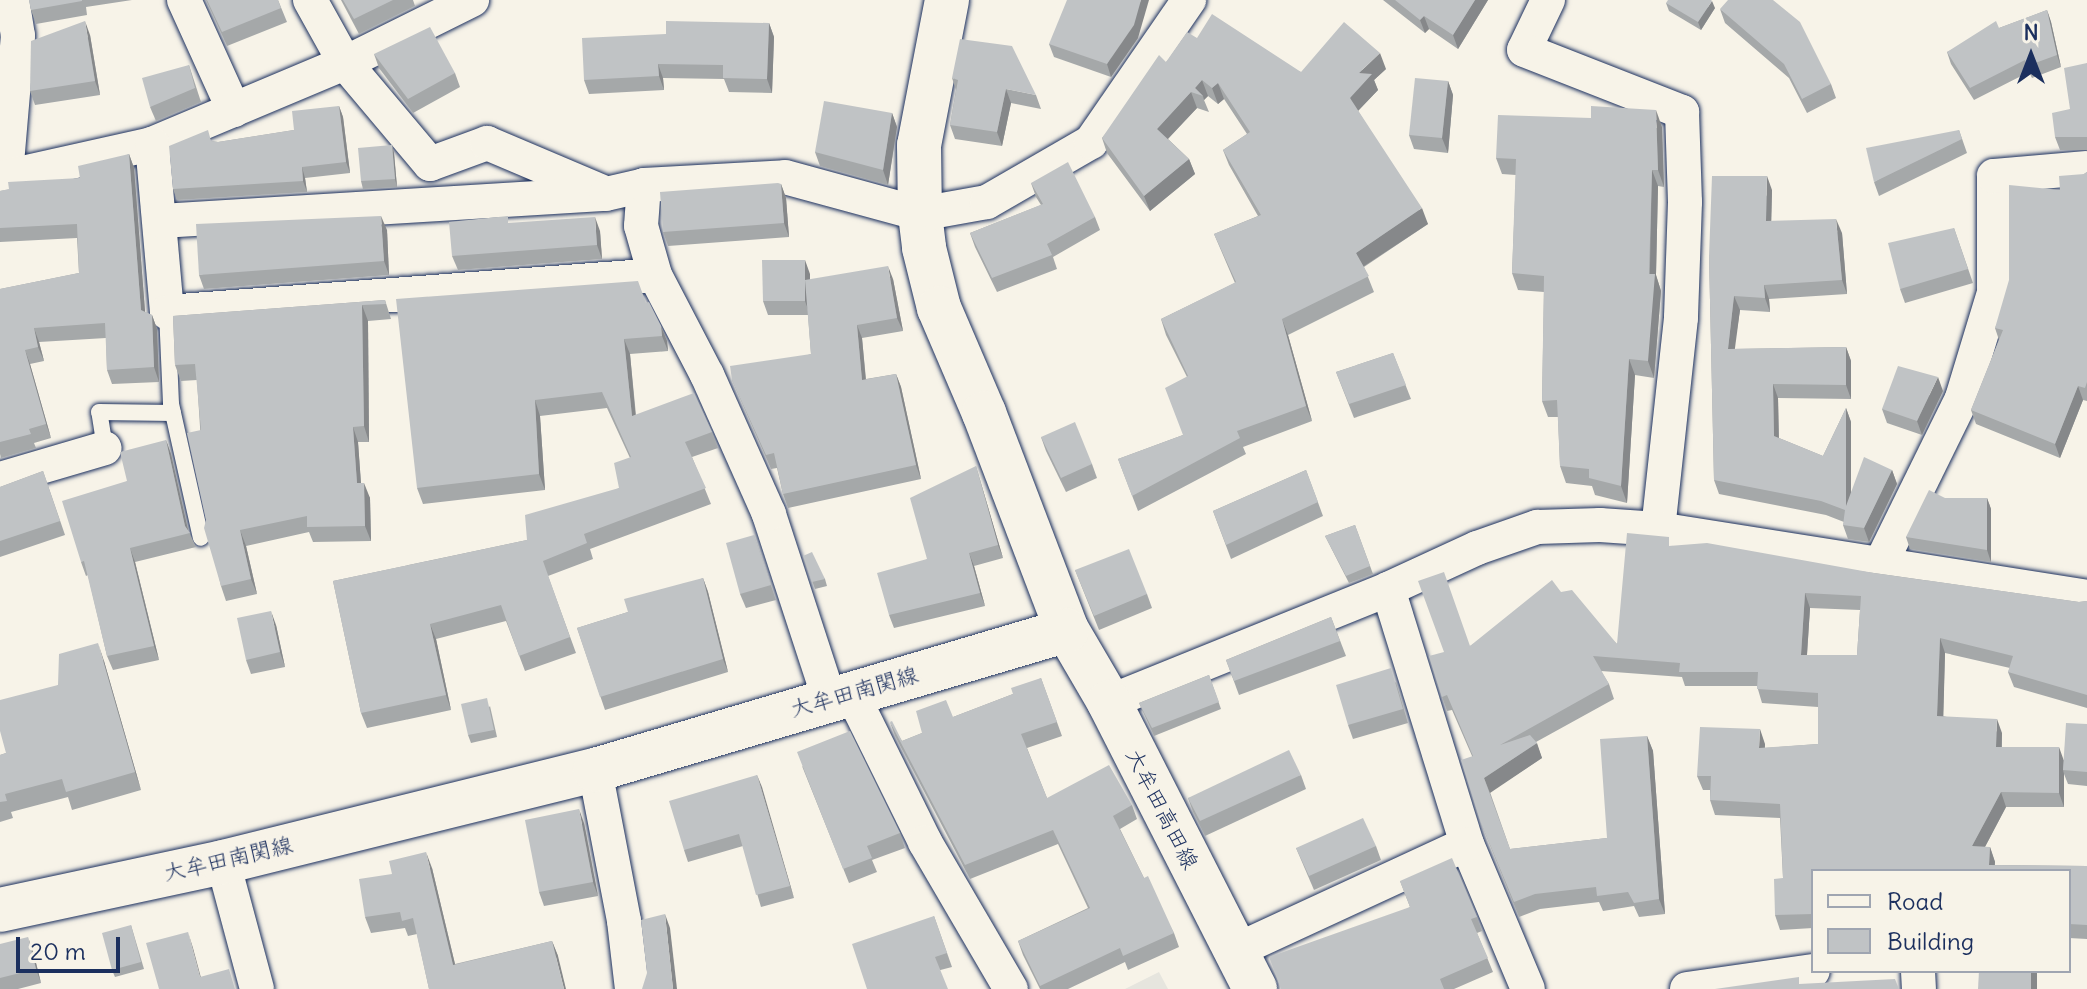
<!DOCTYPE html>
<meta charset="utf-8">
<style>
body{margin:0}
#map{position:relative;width:2087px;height:989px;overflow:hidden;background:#f7f3e8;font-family:Delius,"Klee One",sans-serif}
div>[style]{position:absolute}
.built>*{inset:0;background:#e6e5de}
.roads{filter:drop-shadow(0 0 2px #1b2f5e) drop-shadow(0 0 2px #1b2f5e)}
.service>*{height:16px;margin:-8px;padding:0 8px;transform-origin:8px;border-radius:8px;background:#f7f3e8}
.minor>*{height:34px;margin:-17px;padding:0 17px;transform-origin:17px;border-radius:17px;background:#f7f3e8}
.primary>*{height:44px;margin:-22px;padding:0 22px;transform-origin:22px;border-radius:22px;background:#f7f3e8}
.wall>*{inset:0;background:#a5a8a9}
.shaded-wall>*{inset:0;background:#86888a}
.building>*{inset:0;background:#c0c3c5}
span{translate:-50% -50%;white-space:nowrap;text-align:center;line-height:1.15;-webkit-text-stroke:6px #f7f3e8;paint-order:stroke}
.street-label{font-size:22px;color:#1b2f5e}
.legend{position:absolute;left:1811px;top:869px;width:260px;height:104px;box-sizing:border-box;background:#f7f3e8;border:2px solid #9fa5b1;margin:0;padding:10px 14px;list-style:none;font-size:24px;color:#1b2f5e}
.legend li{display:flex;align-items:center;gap:16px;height:40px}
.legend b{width:40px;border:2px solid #9fa5b1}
.north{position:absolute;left:1991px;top:16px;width:80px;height:80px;-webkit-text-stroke:6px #f7f3e8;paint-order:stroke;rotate:0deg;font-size:22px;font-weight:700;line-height:32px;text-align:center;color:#1b2f5e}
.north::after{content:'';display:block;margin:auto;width:28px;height:36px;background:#1b2f5e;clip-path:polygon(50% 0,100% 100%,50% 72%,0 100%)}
.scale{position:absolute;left:16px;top:937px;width:104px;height:36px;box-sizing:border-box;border:4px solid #1b2f5e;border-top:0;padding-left:10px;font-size:24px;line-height:28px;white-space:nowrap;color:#1b2f5e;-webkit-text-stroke:6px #f7f3e8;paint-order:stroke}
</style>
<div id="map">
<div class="built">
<i style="clip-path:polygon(1159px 972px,1168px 989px,1125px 989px)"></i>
</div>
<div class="roads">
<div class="service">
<i style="left:167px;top:312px;width:92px;rotate:87.5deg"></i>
<i style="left:171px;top:404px;width:137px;rotate:77.4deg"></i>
<i style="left:105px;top:448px;width:36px;rotate:-99deg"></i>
<i style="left:99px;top:412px;width:74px;rotate:0.8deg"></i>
</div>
<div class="minor">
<i style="left:184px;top:0;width:121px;rotate:65.6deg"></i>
<i style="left:310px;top:0;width:72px;rotate:60.9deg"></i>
<i style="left:345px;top:63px;width:132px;rotate:49.9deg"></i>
<i style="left:430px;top:164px;width:61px;rotate:-20.2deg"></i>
<i style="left:487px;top:143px;width:123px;rotate:23deg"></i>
<i style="left:1548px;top:0;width:55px;rotate:115.6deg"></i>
<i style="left:1524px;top:50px;width:170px;rotate:21.4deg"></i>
<i style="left:1682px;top:112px;width:90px;rotate:88.1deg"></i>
<i style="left:1685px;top:202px;width:116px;rotate:92deg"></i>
<i style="left:1681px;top:318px;width:212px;rotate:96.2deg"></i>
<i style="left:152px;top:144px;width:209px;rotate:-22.8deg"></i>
<i style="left:345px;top:63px;width:142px;rotate:-26.4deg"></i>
<i style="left:6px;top:175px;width:140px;rotate:-85.1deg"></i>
<i style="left:18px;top:36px;width:36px;rotate:-99deg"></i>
<i style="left:0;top:178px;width:156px;rotate:-12.6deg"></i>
<i style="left:152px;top:144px;width:169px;rotate:84.9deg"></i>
<i style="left:167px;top:312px;width:489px;rotate:-4.3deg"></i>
<i style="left:161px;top:221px;width:446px;rotate:-3.5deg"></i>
<i style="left:606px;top:194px;width:39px;rotate:-13deg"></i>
<i style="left:0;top:479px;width:109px;rotate:-16.4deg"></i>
<i style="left:1879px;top:567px;width:188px;rotate:-63.8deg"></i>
<i style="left:1962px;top:398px;width:110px;rotate:-73.1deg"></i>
<i style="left:1994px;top:293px;width:117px;rotate:-90deg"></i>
<i style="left:1994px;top:176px;width:93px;rotate:-4.9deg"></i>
<i style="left:1388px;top:589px;width:267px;rotate:72.8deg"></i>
<i style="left:1467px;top:844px;width:157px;rotate:67.2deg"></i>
<i style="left:851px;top:692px;width:167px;rotate:63.7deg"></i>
<i style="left:925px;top:842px;width:170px;rotate:59.7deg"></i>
<i style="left:829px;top:698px;width:194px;rotate:-108.1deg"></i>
<i style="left:769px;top:514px;width:152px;rotate:-114deg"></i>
<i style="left:707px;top:375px;width:113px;rotate:-117.5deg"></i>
<i style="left:655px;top:275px;width:51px;rotate:-105.9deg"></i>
<i style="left:641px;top:226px;width:41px;rotate:-85.8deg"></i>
<i style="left:644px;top:185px;width:141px;rotate:-3.2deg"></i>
<i style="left:785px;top:177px;width:140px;rotate:15.3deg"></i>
<i style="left:920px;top:214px;width:68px;rotate:-10.2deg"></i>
<i style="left:987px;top:202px;width:120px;rotate:-30deg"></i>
<i style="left:1091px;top:142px;width:173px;rotate:-55.4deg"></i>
<i style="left:1109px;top:702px;width:301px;rotate:-22deg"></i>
<i style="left:1388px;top:589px;width:98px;rotate:-24.7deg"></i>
<i style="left:1477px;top:548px;width:64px;rotate:-19.3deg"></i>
<i style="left:1537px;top:527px;width:63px;rotate:-1.8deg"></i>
<i style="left:1600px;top:525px;width:58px;rotate:3.9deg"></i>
<i style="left:1658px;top:529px;width:434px;rotate:9deg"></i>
<i style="left:595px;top:770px;width:154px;rotate:79.1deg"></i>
<i style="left:624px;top:921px;width:68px;rotate:83.3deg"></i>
<i style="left:223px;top:862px;width:131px;rotate:75deg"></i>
<i style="left:1235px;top:951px;width:255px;rotate:-24.8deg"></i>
<i style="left:1918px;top:971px;width:18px;rotate:87deg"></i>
<i style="left:1687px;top:989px;width:127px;rotate:-8.1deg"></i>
</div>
<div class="primary">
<i style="left:947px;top:0;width:148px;rotate:100.9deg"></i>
<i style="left:919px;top:145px;width:69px;rotate:89.2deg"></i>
<i style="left:920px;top:214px;width:34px;rotate:83deg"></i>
<i style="left:924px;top:248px;width:62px;rotate:76deg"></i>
<i style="left:939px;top:308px;width:114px;rotate:66.8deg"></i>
<i style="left:984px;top:413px;width:232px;rotate:69.1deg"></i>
<i style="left:1067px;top:630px;width:83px;rotate:59.7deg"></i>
<i style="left:1109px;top:702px;width:322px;rotate:63deg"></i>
<i style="left:0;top:910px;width:228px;rotate:-12.1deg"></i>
<i style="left:223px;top:862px;width:383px;rotate:-13.9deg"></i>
<i style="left:595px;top:770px;width:492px;rotate:-16.5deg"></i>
</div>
</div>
<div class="wall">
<i style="clip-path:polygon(29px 0,132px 0,86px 7px,87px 15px,36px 24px,31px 10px)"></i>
<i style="clip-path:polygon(206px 0,278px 0,287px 22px,227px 46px)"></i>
<i style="clip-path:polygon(341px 0,413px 0,415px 6px,359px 34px)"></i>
<i style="clip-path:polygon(1383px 0,1488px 0,1458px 49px,1429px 29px,1425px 33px)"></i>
<i style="clip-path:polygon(1666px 3px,1715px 8px,1701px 30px,1669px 11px)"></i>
<i style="clip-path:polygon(1720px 9px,1831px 84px,1836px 98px,1807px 113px,1789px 78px,1725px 23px)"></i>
<i style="clip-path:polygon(2047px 10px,2051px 22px,2061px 67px,2032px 78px,2029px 72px,1974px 100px,1951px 64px,1947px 52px,1999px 28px)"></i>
<i style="clip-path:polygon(769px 23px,774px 37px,772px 93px,729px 92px,724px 79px,663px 78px,664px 90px,589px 94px,584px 80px,666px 34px)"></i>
<i style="clip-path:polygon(90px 35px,100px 95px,35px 105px,30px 91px)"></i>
<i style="clip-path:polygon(1138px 38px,1111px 77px,1054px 57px,1049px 44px)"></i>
<i style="clip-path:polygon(1197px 38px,1301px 72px,1386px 69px,1374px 80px,1378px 90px,1358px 111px,1428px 224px,1364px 267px,1374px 292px,1288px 335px,1312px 421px,1243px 447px,1246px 454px,1138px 511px,1118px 459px,1183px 435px,1187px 377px,1166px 335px,1161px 319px,1235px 283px,1214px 234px,1258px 216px,1229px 165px,1223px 150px,1247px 134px,1224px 99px,1218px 104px,1208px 96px,1204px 100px,1209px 112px,1197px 108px,1168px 139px,1189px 159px,1195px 174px,1150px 211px,1107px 153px,1102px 138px,1166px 62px)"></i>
<i style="clip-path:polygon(374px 54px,455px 73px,460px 87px,413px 113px,379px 68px)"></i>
<i style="clip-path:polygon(2087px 63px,2087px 150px,2060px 150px,2055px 137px,2070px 109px)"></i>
<i style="clip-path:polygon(189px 65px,201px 102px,156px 121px,150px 107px)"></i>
<i style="clip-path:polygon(952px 78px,1036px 95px,1041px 109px,1011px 103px,1002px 146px,955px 139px,950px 125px,956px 90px)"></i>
<i style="clip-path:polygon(1448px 81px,1453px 95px,1448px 153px,1414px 149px,1409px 135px)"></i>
<i style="clip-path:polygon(339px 106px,343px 117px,350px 173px,305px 178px,307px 192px,177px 200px,173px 189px,211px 141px,218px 142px,294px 130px)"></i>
<i style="clip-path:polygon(892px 113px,897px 127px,888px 185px,820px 166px,815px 152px)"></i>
<i style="clip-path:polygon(1662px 127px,1664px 187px,1658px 186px,1656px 275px,1661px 291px,1654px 378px,1635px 375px,1627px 503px,1595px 495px,1592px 486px,1566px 483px,1560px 466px,1558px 417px,1548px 417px,1542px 401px,1544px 292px,1518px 290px,1512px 273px,1516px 175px,1502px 174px,1496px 158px)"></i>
<i style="clip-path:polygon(1959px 130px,1967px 153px,1879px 196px,1874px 182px)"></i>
<i style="clip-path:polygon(392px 145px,394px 153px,397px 187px,363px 189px,361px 181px)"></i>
<i style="clip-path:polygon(129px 154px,134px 168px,145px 312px,152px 315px,157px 329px,159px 382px,112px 384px,107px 370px,106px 338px,39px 342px,44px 361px,30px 364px,51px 438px,34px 443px,36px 448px,1px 458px,0 454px,0 289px,79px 273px,77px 238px,0 242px,0 191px,80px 178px)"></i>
<i style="clip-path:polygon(2087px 172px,2087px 401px,2083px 400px,2060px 458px,1976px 424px,1971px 410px,1999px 340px,1995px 328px,2060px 190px)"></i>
<i style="clip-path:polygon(1031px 183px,1095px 217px,1100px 230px,1053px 257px,1057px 269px,997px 292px,975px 247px,970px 233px,1041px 205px,1036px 197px)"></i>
<i style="clip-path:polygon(781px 184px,786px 198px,789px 237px,668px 246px,663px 232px)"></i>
<i style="clip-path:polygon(1772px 190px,1771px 221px,1842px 233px,1847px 294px,1769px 299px,1770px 312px,1740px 310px,1734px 349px,1846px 347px,1851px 361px,1851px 399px,1778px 398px,1779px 438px,1823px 456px,1846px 408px,1851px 422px,1851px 492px,1892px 470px,1897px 484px,1869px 542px,1848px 539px,1843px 525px,1844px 522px,1826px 515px,1719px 494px,1714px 480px,1709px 256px)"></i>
<i style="clip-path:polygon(510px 223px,600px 231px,602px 259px,458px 270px,452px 256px)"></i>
<i style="clip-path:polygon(1954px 228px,1973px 283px,1905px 303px,1900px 289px)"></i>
<i style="clip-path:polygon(387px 230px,389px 275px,204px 289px,199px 275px)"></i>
<i style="clip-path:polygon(810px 274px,810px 280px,893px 279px,903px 331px,862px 338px,866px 379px,896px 374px,901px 387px,921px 479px,788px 508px,783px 494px,777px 468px,771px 469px,732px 380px,811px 354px,808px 315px,768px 315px,763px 301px)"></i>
<i style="clip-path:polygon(385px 300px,391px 319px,368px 321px,369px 442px,358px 442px,361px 483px,370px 498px,371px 541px,313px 542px,309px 532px,246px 546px,257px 594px,226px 601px,221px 586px,206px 520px,197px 380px,181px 381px,175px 365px,173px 316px)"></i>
<i style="clip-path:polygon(646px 303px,661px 326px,667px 341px,668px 351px,630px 354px,636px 415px,712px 432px,718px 448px,692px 457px,711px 504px,590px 549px,593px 559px,548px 576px,576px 653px,525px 671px,506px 621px,436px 639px,451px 710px,367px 728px,361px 713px,333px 581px,527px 540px,619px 488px,630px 458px,607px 408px,540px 416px,545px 490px,423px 504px,417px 488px)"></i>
<i style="clip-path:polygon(1393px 353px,1411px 399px,1354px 418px,1336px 372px)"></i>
<i style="clip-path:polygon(1943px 391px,1922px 435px,1887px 423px,1882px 409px)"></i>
<i style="clip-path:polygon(1041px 437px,1092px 464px,1097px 478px,1066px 492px,1046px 451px)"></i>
<i style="clip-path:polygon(166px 440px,171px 454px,188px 530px,196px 547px,135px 562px,159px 660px,113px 670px,107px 656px,88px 575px,86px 576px,81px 562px,127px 481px)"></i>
<i style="clip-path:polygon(976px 466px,1003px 558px,974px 566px,985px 606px,894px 628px,889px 615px,927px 559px)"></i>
<i style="clip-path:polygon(1306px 470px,1323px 516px,1231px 559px,1213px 511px)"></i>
<i style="clip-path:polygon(43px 471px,65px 535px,0 557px,0 487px)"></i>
<i style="clip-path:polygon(1945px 498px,1987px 498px,1991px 509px,1991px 562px,1910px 549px,1906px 537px)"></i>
<i style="clip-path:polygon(1355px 525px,1373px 574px,1349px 583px,1325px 536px)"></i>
<i style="clip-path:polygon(754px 535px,776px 600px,746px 608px,740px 594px)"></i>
<i style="clip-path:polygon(evenodd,1672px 546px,1874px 573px,2079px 602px,2087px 601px,2087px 708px,2014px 687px,2008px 672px,2010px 668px,1945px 653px,1943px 716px,2002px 733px,2002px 747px,2064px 760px,2087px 724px,2087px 786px,2068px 784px,2064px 774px,2064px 807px,2006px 807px,1985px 847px,1990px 847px,1995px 862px,1995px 865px,2087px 866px,2087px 939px,2069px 938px,2069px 871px,1813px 871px,1813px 928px,1780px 930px,1775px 915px,1783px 878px,1780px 818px,1715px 815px,1710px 800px,1710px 790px,1703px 790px,1697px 776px,1765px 744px,1765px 748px,1818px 744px,1818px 707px,1762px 703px,1757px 686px,1685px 686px,1682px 677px,1601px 671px,1609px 684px,1614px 699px,1536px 742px,1542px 758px,1490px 792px,1510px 849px,1607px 838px,1647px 736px,1653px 751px,1665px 914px,1639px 917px,1634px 906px,1603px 911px,1599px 902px,1540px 909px,1519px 917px,1481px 823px,1472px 756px,1452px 710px,1447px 711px,1442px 697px,1444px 652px,1470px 646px,1561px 592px,1617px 644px,1672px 546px,1810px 608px,1860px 610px,1857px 655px,1807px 655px,1810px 608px)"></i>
<i style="clip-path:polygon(803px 556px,825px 579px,827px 586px,815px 589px)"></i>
<i style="clip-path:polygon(1075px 570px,1147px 594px,1152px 608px,1099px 630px)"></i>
<i style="clip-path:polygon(703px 578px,708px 592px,728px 672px,605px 710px,577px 628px,628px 612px)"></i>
<i style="clip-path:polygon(1331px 617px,1346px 656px,1239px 695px,1226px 660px)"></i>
<i style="clip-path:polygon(276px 625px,285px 667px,251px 674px,246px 660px)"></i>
<i style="clip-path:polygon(104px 661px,141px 790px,72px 810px,68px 797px,11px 812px,13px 818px,0 822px,0 755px,6px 753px,58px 685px)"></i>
<i style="clip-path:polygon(1209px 675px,1221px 709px,1154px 736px,1139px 703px)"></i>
<i style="clip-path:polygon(1041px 678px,1062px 736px,1027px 748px,1047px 798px,1132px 805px,1137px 819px,1120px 829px,1144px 878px,1174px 933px,1179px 947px,1128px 970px,1125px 962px,1068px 989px,1040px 989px,1023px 955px,1018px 941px,1088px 908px,1058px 844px,970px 879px,895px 736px,890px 722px,902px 741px,922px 733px,953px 717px,1013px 694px)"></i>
<i style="clip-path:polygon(1396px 682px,1408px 723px,1353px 739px,1348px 725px)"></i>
<i style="clip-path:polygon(490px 706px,497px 737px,471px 743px,468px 735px)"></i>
<i style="clip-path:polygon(802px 766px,900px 833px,905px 848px,872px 860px,877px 872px,849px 883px)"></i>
<i style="clip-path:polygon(757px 775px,794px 898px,761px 907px,743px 846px,688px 862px,684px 850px)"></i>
<i style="clip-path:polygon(1301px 775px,1306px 789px,1205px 836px,1193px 812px,1188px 798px)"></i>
<i style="clip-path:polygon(584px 823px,598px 896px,544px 906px,539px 892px)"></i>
<i style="clip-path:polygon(1376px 846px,1381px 860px,1314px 890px,1296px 848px)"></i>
<i style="clip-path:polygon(432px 868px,455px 964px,552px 941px,558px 956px,429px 989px,417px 934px,408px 936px,405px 928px,371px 933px,365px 917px)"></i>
<i style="clip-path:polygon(1400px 881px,1477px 917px,1482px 931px,1477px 933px,1493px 972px,1454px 989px,1281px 989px,1410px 907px)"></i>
<i style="clip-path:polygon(934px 916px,952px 967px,867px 989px)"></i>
<i style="clip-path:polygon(131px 925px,144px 969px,115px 977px,112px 970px)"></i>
<i style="clip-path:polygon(0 944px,33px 951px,41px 983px,18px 989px,0 989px)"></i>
</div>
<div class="shaded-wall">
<i style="clip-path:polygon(1141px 0,1149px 0,1138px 38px,1111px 77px,1107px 64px)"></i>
<i style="clip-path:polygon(1475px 0,1488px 0,1458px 49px,1453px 35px)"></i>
<i style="clip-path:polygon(1712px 1px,1715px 8px,1701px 30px,1698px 22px)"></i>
<i style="clip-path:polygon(2047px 10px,2051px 22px,2061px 67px,2057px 55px)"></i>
<i style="clip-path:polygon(1424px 16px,1429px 29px,1425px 33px,1420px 20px)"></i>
<i style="clip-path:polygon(85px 21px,90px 35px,100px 95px,95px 81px)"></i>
<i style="clip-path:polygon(769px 23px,774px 37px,772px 93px,767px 79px)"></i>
<i style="clip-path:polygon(1380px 53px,1386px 69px,1374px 80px,1378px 90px,1356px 113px,1350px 98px,1359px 73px)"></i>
<i style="clip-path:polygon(658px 64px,663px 78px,664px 90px,659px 76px)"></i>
<i style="clip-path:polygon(1202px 80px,1208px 96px,1204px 100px,1203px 96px,1195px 88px)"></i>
<i style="clip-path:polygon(1448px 81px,1453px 95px,1448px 153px,1442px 138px)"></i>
<i style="clip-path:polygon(1218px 83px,1224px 99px,1218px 104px,1212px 88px)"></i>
<i style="clip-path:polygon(1006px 89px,1011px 103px,1002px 146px,997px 132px)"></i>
<i style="clip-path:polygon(1191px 92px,1197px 108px,1162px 145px,1157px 129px)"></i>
<i style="clip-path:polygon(339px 106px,343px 117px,350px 173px,346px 162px)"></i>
<i style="clip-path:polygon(1656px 110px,1662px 127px,1664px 187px,1658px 170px)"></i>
<i style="clip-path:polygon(892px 113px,897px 127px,888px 185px,883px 170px)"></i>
<i style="clip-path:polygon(392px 145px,394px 153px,397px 187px,395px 179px)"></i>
<i style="clip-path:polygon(129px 154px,134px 168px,146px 324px,141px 310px)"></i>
<i style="clip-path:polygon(1189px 159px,1195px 174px,1150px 211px,1144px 196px)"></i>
<i style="clip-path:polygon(302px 167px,305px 178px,307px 192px,303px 181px)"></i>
<i style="clip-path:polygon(1652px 170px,1658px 186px,1656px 275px,1661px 291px,1654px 378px,1648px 361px)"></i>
<i style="clip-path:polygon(1767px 176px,1772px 190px,1771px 235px,1766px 221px)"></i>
<i style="clip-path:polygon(781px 184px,786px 198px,789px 237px,784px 223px)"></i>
<i style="clip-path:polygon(1422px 208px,1428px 224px,1361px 268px,1356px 253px)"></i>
<i style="clip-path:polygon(381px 216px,387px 230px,389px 275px,384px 261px)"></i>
<i style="clip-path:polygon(595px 217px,600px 231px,602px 259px,597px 245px)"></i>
<i style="clip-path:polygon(1836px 219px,1842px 233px,1847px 294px,1842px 280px)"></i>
<i style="clip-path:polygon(805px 260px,810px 274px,810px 315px,805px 301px)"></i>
<i style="clip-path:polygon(888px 266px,893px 279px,903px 331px,897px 318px)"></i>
<i style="clip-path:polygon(1764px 285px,1769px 299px,1770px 312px,1765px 298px)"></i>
<i style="clip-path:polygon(1734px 296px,1740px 310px,1733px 363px,1728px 349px)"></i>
<i style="clip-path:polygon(362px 305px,368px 321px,369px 442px,364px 426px)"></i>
<i style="clip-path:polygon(152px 315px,157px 329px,159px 382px,154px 367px)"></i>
<i style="clip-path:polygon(1282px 319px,1288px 335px,1312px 421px,1306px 406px)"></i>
<i style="clip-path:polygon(857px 325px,862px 338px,867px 394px,862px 380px)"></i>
<i style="clip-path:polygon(661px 326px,667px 341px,668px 351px,662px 336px)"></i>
<i style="clip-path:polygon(34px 328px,39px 342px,44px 361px,38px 347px)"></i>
<i style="clip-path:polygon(624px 339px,630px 354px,637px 432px,632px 416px)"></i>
<i style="clip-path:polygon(1846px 347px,1851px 361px,1851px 399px,1846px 385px)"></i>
<i style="clip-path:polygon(25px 350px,30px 364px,51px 438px,46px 424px)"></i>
<i style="clip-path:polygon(1629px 359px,1635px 375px,1627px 503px,1621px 486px)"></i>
<i style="clip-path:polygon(896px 374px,901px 387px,921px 479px,916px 465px)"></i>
<i style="clip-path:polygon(1938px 377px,1943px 391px,1922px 435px,1917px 421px)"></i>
<i style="clip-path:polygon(1773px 384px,1778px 398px,1779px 450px,1774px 436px)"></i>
<i style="clip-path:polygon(2078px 386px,2083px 400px,2060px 458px,2055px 444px)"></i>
<i style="clip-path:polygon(535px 400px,540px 416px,545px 490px,539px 474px)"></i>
<i style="clip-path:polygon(1846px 408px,1851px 422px,1851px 520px,1846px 506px)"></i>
<i style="clip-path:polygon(353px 427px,358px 442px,362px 498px,357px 483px)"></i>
<i style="clip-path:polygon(166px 440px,171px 454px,189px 534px,185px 526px)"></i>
<i style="clip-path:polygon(976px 466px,980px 480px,1003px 558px,998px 545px)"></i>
<i style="clip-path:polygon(1892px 470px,1897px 484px,1869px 542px,1864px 528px)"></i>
<i style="clip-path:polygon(364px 483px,370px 498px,371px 541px,365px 526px)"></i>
<i style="clip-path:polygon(1987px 498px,1991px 509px,1991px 562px,1987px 550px)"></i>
<i style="clip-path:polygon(240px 530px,246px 546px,257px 594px,251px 579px)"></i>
<i style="clip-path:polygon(130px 548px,135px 562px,159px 660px,154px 646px)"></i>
<i style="clip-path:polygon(969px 553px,974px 566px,985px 606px,980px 593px)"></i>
<i style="clip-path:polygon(703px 578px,708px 592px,728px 672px,723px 659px)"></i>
<i style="clip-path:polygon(1805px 593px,1810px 608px,1806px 669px,1801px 655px)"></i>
<i style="clip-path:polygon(271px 611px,276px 625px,285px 667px,280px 652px)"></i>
<i style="clip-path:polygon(430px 624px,436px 639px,451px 710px,446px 695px)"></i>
<i style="clip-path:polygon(1940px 638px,1945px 653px,1943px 730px,1937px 716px)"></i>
<i style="clip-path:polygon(98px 643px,104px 661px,141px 790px,135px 772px)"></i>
<i style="clip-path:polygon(1997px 719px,2002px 733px,2001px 761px,1996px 747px)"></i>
<i style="clip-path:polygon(1760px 729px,1765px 744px,1764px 762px,1759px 748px)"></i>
<i style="clip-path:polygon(1647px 736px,1653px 751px,1665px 914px,1659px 899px)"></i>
<i style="clip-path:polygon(1537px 743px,1542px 758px,1490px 793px,1484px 778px)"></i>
<i style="clip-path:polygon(2059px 747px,2064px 761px,2063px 770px,2064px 774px,2064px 807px,2059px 793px)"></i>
<i style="clip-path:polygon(757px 775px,762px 787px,794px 898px,790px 886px)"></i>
<i style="clip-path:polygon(2001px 792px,2006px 807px,1978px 860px,1972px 846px)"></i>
<i style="clip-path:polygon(579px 809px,584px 823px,598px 896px,593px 882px)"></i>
<i style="clip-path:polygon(1990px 847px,1995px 862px,1994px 871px,1989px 865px)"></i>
<i style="clip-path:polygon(426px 852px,432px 868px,459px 981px,453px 965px)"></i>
<i style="clip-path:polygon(665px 914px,670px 928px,677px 989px,673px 989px)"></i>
<i style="clip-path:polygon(188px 932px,193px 948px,204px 989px,200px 977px)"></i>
<i style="clip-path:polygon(28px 937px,33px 951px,41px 983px,36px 969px)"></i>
<i style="clip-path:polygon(552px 941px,558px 956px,566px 989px,564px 989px)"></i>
<i style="clip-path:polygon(2031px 971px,2037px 971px,2037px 989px,2031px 989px)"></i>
</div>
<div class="building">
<i style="clip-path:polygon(29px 0,82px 0,82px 1px,31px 10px)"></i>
<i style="clip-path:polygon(207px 0,278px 0,281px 8px,222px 32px)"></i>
<i style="clip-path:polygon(343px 0,393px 0,354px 19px)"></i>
<i style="clip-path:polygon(1067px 0,1141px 0,1134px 25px,1107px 64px,1049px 44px)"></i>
<i style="clip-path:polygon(1395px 0,1475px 0,1453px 35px,1424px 16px,1420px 20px)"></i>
<i style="clip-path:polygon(1668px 0,1711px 0,1712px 1px,1698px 22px,1666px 3px)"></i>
<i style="clip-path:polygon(1728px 0,1773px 0,1800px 22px,1831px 84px,1802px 99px,1784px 64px,1720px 9px)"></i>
<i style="clip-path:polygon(2047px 10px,2057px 55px,2027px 66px,2025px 60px,1970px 88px,1947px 52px,1996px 21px,1999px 28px)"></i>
<i style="clip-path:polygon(1212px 14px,1301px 72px,1344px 22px,1380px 53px,1359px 73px,1372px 74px,1350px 98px,1422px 208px,1356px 253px,1369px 276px,1282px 319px,1306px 406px,1237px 431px,1240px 438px,1132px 496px,1118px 459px,1183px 435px,1165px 388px,1188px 376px,1161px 319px,1236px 282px,1214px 234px,1261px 215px,1223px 150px,1250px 132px,1218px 83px,1212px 88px,1202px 80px,1195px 88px,1203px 96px,1191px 92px,1157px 129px,1189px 159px,1144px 196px,1102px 138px,1159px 55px,1166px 62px,1187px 32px,1197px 38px)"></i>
<i style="clip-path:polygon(85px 21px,95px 81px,30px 91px,31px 41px)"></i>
<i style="clip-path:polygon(666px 21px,769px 23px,767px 79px,723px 78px,723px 65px,658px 64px,659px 76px,584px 80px,582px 38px,666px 34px)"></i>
<i style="clip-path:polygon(430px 27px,455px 73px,408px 99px,374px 54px)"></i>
<i style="clip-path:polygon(960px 39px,1012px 46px,1036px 95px,1006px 89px,997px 132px,950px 125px,958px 80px,952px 78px)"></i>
<i style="clip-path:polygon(2087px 63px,2087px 137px,2055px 137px,2052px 113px,2070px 109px,2064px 68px)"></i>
<i style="clip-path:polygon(189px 65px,195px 88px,150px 107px,142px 78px)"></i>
<i style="clip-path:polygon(1415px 78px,1448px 81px,1442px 138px,1409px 135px)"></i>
<i style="clip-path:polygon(824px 101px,892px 113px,883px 170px,815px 152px)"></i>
<i style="clip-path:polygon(339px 106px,346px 162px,302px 167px,303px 181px,173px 189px,169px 146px,208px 130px,211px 141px,218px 142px,294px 130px,292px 111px)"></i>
<i style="clip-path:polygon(1591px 106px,1656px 110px,1658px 170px,1652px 170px,1649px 274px,1655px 274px,1648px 361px,1629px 359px,1621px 486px,1589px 478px,1589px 469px,1560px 466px,1557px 400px,1542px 401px,1544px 276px,1512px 273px,1516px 159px,1496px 158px,1498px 115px,1591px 118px)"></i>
<i style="clip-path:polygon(1959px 130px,1962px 139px,1874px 182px,1866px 148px)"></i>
<i style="clip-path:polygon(392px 145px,395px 179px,361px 181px,358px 148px)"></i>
<i style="clip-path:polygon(129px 154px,141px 310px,152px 315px,154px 367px,107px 370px,105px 323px,34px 328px,38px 347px,25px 350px,46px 424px,29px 429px,31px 434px,0 442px,0 289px,79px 273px,77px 224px,0 228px,0 191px,9px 189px,8px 182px,80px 178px,78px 166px)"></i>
<i style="clip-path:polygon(1068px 162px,1095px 217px,1047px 244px,1052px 255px,992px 278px,970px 233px,1043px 204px,1031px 183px)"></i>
<i style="clip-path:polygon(2087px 172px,2087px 382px,2085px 388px,2078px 386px,2055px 444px,1971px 410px,2003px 330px,1995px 328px,2009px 280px,2009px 185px,2060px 190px,2059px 176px,2084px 174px)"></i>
<i style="clip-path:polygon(1712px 176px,1767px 176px,1766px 221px,1836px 219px,1842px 280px,1764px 285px,1765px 298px,1734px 296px,1728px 349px,1846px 347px,1846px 385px,1773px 384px,1774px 436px,1823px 456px,1846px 408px,1846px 506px,1864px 457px,1892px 470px,1864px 528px,1843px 525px,1845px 510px,1821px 501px,1714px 480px,1709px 256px)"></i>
<i style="clip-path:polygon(778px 183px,781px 184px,784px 223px,663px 232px,660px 192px)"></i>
<i style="clip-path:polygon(381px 216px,384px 261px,199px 275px,196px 224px)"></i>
<i style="clip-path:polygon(508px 216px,508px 223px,595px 217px,597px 245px,452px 256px,449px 222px)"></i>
<i style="clip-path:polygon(1954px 228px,1968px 269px,1900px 289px,1888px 243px)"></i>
<i style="clip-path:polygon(762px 260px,805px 260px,805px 301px,763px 301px)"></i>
<i style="clip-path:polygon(888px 266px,897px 318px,857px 325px,862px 380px,896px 374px,916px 465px,783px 494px,774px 453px,766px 455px,732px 380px,730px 366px,811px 354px,805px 280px)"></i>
<i style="clip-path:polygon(638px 281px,646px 303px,649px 302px,661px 326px,662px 336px,624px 339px,632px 416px,694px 393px,712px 432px,685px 442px,706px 488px,584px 534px,587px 543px,543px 561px,570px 637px,519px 656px,501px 605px,430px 624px,446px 695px,361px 713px,333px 581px,527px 540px,525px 515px,619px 488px,614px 463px,631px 457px,602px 392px,535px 400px,539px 474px,417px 488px,396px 299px)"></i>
<i style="clip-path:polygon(385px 300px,386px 304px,362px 305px,364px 426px,353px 427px,357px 483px,364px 483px,365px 526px,307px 527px,307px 516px,240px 530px,251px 579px,221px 586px,204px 528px,206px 520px,187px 433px,201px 430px,195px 364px,175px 365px,173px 316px)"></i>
<i style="clip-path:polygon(1393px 353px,1406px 385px,1349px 404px,1336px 372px)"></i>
<i style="clip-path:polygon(1898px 366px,1938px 377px,1917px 421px,1882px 409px)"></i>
<i style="clip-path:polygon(1075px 422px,1092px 464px,1061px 478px,1041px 437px)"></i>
<i style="clip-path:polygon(166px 440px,185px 526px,190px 533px,130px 548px,154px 646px,107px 656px,84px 561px,81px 562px,62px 501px,127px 481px,120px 452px)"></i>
<i style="clip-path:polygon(976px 466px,998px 545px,969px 553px,980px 593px,889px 615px,877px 573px,927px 559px,910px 498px)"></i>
<i style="clip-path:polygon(1306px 470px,1318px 502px,1226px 545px,1213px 511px)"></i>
<i style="clip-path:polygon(43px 471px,60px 521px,0 541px,0 487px)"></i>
<i style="clip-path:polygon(1929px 490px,1945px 498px,1987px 498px,1987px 550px,1906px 537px)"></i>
<i style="clip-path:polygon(1355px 525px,1370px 566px,1346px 576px,1325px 536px)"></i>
<i style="clip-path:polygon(evenodd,1627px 533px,1669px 537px,1669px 546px,1707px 543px,1874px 573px,2079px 602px,2087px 601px,2087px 695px,2008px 672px,2013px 656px,1940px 638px,1937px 716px,1997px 719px,1996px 747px,2059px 747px,2059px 793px,2001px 792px,1972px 846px,1990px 847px,1989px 865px,2087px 866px,2087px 925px,2069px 924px,2069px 871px,1813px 871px,1813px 914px,1775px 915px,1774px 879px,1783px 878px,1780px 804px,1710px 800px,1711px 776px,1697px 776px,1700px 727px,1760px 729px,1759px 748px,1818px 744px,1818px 693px,1757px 689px,1758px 672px,1679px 672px,1680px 663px,1593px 656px,1609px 684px,1500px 745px,1530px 735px,1537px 743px,1484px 778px,1510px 849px,1607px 838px,1600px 739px,1647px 736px,1659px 899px,1634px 903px,1628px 892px,1597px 896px,1596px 887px,1535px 894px,1514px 902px,1481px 823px,1461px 760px,1473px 756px,1447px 695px,1442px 697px,1429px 656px,1444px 652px,1418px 581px,1444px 572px,1470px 646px,1552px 580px,1561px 592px,1572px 590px,1617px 644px,1627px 533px,1805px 593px,1861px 596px,1857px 655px,1801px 655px,1805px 593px)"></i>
<i style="clip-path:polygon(754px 535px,771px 585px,740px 594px,726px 543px)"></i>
<i style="clip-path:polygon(1129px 549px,1147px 594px,1094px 616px,1075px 570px)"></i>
<i style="clip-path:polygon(812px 552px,825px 579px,812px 582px,803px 556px)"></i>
<i style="clip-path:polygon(703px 578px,723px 659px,600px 697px,577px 628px,628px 612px,624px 599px)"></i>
<i style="clip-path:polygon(271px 611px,280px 652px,246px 660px,237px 618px)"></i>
<i style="clip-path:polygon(1331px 617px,1340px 641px,1234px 681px,1226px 660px)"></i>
<i style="clip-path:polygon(98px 643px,135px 772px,66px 792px,62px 779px,5px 794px,7px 801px,0 802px,0 755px,6px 753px,0 731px,0 700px,58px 685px,59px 654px)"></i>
<i style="clip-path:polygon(1391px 668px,1403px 709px,1348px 725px,1336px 685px)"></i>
<i style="clip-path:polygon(1209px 675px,1219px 702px,1152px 728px,1139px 703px)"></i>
<i style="clip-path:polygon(1041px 678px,1057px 722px,1021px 734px,1047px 798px,1109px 765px,1132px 805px,1113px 816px,1144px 878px,1148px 876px,1174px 933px,1123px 956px,1120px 948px,1040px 986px,1018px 941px,1090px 908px,1053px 830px,965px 865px,890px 722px,892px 721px,902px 741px,922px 733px,916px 711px,946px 700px,953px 717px,1013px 694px,1011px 688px)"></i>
<i style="clip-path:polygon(487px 698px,494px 730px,468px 735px,461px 704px)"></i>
<i style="clip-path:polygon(2066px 723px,2087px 724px,2087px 772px,2063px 770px)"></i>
<i style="clip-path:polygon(850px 731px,900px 833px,867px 846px,872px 858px,843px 869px,797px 752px)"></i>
<i style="clip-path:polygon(1289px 750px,1301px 775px,1200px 821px,1188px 798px)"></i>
<i style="clip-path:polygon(757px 775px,790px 886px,756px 895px,739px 834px,684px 850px,669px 801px)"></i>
<i style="clip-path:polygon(579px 809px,593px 882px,539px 892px,525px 820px)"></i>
<i style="clip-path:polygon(1363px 818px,1376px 846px,1309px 876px,1296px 848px)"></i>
<i style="clip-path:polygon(426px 852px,453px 965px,552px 941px,564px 989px,429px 989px,413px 918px,402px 921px,400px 912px,365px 917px,359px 879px,392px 874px,389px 861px)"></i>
<i style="clip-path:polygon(1452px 858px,1477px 917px,1471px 919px,1488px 958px,1440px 979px,1444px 989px,1281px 989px,1269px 957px,1410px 907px,1400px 881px)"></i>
<i style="clip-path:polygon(665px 914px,673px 989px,642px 989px,647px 973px,641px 920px)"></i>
<i style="clip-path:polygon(934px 916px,947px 953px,935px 957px,948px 989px,867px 989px,852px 944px)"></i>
<i style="clip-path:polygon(131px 925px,141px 962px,112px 970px,102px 933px)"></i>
<i style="clip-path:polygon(188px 932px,200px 977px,229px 969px,235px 989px,159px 989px,146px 943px)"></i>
<i style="clip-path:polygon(28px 937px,36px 969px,0 978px,0 944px)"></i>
<i style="clip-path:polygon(1979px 971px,2031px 971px,2031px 989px,1978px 989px)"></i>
<i style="clip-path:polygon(1799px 977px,1799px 984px,1895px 979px,1899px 989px,1715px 989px)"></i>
</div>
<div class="street-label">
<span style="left:854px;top:692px;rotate:-16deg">大牟田南関線</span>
<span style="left:1162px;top:809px;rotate:63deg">大牟田高田線</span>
<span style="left:228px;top:859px;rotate:-13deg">大牟田南関線</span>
</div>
<ul class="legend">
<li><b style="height:10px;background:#f7f3e8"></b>Road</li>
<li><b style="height:22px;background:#c0c3c5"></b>Building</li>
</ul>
<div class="north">N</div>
<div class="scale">20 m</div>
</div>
